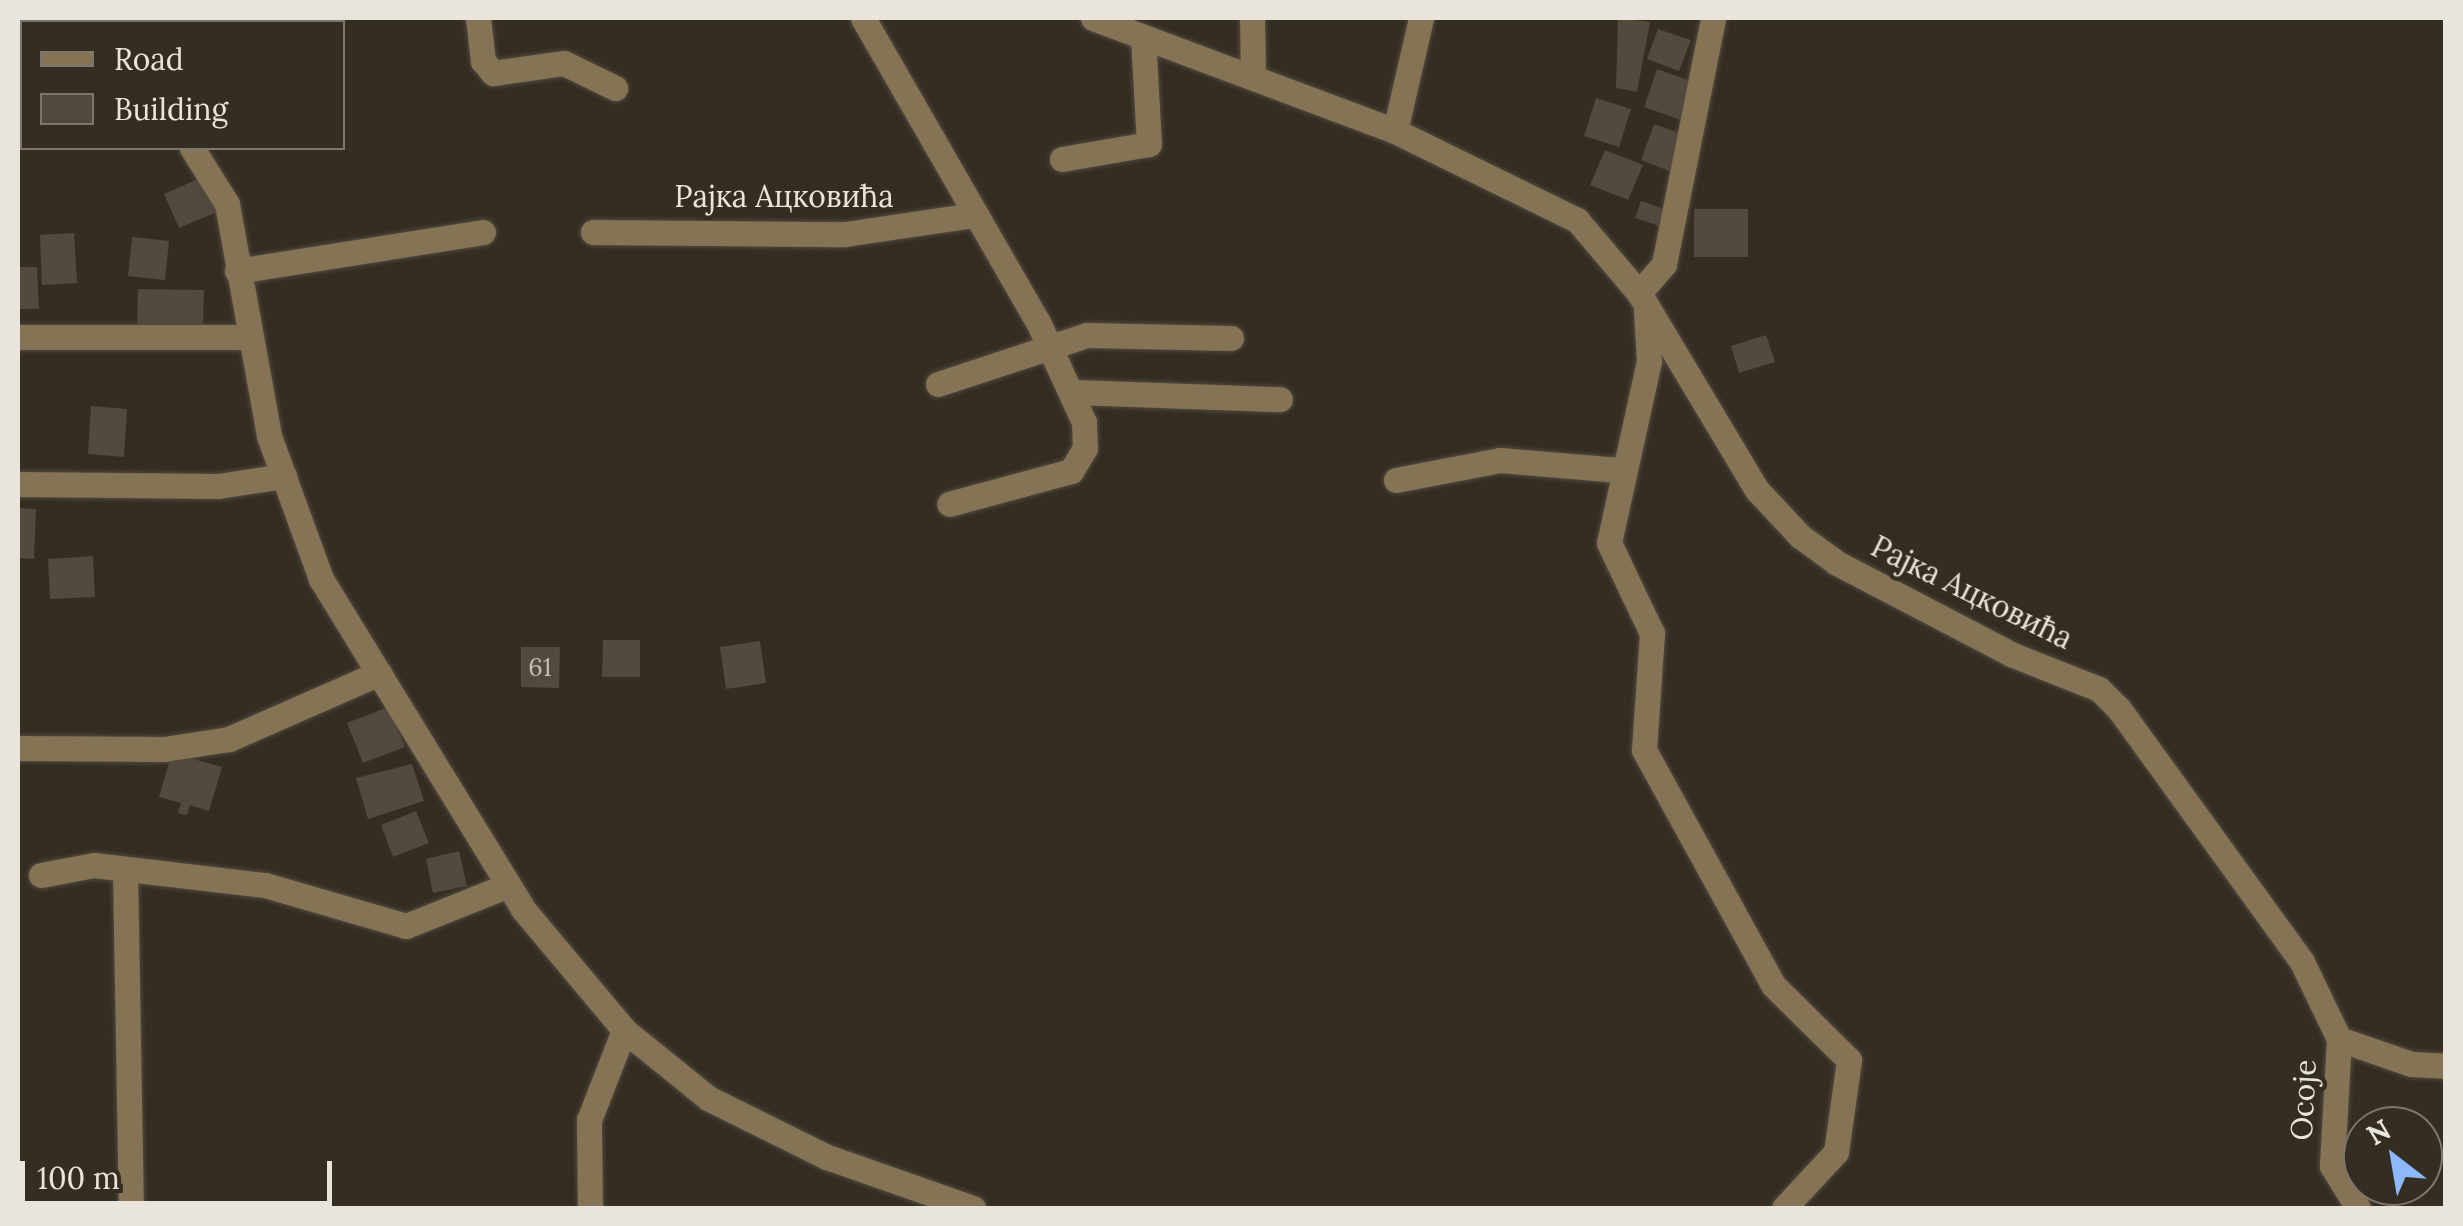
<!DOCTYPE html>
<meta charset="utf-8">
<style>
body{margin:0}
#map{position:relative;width:2463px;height:1226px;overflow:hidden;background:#342d21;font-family:Lora,serif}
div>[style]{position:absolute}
.building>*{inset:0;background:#524a3d}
.roads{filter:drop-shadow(0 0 2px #514a3f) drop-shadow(0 0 2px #514a3f)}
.minor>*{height:25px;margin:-12.5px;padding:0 12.5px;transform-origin:12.5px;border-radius:12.5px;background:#857356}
span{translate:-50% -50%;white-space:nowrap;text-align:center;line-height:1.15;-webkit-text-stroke:9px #342d21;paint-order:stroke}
.number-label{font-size:25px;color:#c3beb4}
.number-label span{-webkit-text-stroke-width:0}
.street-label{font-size:30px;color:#e9e4dc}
.frame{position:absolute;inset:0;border:20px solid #e9e4dc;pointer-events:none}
.legend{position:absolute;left:20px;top:20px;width:325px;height:130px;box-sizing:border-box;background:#342d21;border:2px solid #7c766c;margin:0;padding:12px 18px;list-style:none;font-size:30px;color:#e9e4dc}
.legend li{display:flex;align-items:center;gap:20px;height:50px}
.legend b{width:50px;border:2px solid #7c766c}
.north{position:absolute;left:2343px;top:1106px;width:100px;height:100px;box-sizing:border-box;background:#342d21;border:2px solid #7c766c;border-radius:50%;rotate:329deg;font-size:28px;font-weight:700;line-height:40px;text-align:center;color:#e9e4dc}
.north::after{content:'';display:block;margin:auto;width:35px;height:45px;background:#8db9fc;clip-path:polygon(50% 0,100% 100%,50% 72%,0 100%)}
.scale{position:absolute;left:20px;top:1161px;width:312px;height:45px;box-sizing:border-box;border:5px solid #e9e4dc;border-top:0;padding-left:12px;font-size:30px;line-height:35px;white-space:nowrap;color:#e9e4dc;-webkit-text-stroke:8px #342d21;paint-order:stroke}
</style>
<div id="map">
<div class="building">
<i style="clip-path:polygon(1618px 18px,1650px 22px,1637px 92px,1616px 88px)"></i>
<i style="clip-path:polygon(1658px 29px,1691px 40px,1679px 71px,1647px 59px)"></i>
<i style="clip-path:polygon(1657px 69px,1694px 82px,1681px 120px,1644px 107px)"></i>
<i style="clip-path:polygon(1596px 98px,1631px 109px,1619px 147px,1584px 136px)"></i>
<i style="clip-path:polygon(1654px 124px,1688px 136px,1674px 173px,1641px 160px)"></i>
<i style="clip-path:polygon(1605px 150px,1643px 165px,1628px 200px,1590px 185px)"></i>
<i style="clip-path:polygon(207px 175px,222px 210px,179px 228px,164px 194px)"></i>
<i style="clip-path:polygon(1641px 201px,1664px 209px,1659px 226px,1635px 218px)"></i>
<i style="clip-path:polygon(1694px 209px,1748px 209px,1748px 257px,1694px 257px)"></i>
<i style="clip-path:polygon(74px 233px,77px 283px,42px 285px,40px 235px)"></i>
<i style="clip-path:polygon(132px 237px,169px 241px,165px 280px,128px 276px)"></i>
<i style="clip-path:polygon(18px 267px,37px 267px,39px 309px,20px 309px)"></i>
<i style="clip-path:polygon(138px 289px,204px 290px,203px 328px,137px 327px)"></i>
<i style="clip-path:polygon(1766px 335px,1775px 362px,1739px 373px,1731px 346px)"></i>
<i style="clip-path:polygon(91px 406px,127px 409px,124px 457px,88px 454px)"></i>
<i style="clip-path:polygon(18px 508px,36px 509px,34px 559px,18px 558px)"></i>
<i style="clip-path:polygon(93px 556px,95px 597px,50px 599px,48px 559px)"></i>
<i style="clip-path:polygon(603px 640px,640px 640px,640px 677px,602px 677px)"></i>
<i style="clip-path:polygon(760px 641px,766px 683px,726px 689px,720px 647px)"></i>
<i style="clip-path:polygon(521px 647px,560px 647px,559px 688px,521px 687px)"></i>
<i style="clip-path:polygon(388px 707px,405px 747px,363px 763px,347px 723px)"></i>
<i style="clip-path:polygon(172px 753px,222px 767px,209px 811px,190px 805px,187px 815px,178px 813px,181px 803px,159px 797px)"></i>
<i style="clip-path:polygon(412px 764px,424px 801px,368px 819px,356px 778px)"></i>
<i style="clip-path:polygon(416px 811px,429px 843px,393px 857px,381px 825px)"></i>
<i style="clip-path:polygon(459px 851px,467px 886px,433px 893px,426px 859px)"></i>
</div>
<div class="roads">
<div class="minor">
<i style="left:110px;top:18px;width:4px;rotate:63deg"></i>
<i style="left:478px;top:18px;width:43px;rotate:83.4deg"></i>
<i style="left:483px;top:61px;width:16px;rotate:50deg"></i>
<i style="left:493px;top:73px;width:72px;rotate:-8deg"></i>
<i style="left:564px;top:63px;width:57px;rotate:26.1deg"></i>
<i style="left:863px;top:18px;width:351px;rotate:60.1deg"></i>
<i style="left:1038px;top:322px;width:110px;rotate:65.3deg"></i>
<i style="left:1084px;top:422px;width:26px;rotate:88deg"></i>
<i style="left:1085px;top:448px;width:27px;rotate:121deg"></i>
<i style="left:1071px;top:471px;width:126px;rotate:164.9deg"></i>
<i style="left:1093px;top:18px;width:322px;rotate:20.5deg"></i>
<i style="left:1395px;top:131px;width:203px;rotate:26.1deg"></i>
<i style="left:1577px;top:220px;width:96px;rotate:49.7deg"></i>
<i style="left:1639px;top:293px;width:230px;rotate:59.1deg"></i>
<i style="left:1757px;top:490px;width:63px;rotate:46.9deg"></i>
<i style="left:1800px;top:536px;width:46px;rotate:36.1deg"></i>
<i style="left:1837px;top:563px;width:199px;rotate:27.6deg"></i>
<i style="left:2013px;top:655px;width:92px;rotate:21.6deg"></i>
<i style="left:2099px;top:689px;width:28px;rotate:45deg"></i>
<i style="left:2119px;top:709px;width:312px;rotate:54.1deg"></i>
<i style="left:2302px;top:962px;width:85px;rotate:64.3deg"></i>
<i style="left:1252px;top:18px;width:57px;rotate:89deg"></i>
<i style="left:18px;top:131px;width:4px;rotate:14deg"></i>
<i style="left:1395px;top:131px;width:116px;rotate:-77deg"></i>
<i style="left:192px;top:148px;width:66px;rotate:58deg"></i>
<i style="left:227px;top:204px;width:236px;rotate:79.7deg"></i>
<i style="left:269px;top:436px;width:152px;rotate:70deg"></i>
<i style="left:321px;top:579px;width:387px;rotate:58.5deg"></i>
<i style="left:523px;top:909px;width:158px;rotate:50.1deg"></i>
<i style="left:624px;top:1030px;width:108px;rotate:39deg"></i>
<i style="left:708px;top:1098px;width:133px;rotate:26.4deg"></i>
<i style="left:827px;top:1157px;width:155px;rotate:19.3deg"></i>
<i style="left:1062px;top:159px;width:88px;rotate:-9.8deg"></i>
<i style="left:1149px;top:144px;width:106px;rotate:-93.2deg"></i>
<i style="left:593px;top:232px;width:252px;rotate:0.5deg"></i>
<i style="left:845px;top:234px;width:129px;rotate:-8.4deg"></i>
<i style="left:237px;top:271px;width:249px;rotate:-9deg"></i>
<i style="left:1639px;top:293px;width:38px;rotate:-49deg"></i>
<i style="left:1664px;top:264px;width:251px;rotate:-78.7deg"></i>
<i style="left:1646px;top:311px;width:50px;rotate:86.6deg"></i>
<i style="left:1649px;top:361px;width:186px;rotate:102.4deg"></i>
<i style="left:1609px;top:543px;width:100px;rotate:64.5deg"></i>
<i style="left:1652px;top:633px;width:117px;rotate:93.9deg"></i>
<i style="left:1644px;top:750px;width:268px;rotate:61.2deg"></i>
<i style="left:1773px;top:985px;width:107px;rotate:44.6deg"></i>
<i style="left:1849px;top:1060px;width:93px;rotate:98deg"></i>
<i style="left:1836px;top:1152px;width:76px;rotate:132.9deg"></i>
<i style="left:18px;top:337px;width:229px"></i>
<i style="left:938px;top:384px;width:157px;rotate:-18.2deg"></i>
<i style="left:1087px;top:335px;width:144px;rotate:1.2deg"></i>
<i style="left:1075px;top:392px;width:205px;rotate:2deg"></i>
<i style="left:1396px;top:480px;width:106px;rotate:-10.9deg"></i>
<i style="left:1500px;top:460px;width:119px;rotate:4.8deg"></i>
<i style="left:18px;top:484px;width:200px;rotate:0.6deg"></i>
<i style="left:218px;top:486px;width:67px;rotate:-8.6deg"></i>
<i style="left:18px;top:748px;width:146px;rotate:0.4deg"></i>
<i style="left:164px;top:749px;width:66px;rotate:-8.7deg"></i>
<i style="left:229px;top:739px;width:164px;rotate:-23.7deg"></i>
<i style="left:125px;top:869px;width:339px;rotate:89deg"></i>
<i style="left:41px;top:875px;width:54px;rotate:-10.7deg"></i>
<i style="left:94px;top:865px;width:172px;rotate:6.7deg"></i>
<i style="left:265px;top:885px;width:147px;rotate:16.2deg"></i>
<i style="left:406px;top:926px;width:108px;rotate:-21.8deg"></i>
<i style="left:2339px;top:1039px;width:127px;rotate:93.2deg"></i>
<i style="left:2332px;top:1166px;width:49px;rotate:58.2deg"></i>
<i style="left:2339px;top:1039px;width:76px;rotate:19.1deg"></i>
<i style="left:2411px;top:1064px;width:35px;rotate:3deg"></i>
<i style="left:590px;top:1208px;width:88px;rotate:-90.7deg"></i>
<i style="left:589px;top:1120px;width:97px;rotate:-68.7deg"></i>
</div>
</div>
<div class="number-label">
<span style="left:540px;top:667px">61</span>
</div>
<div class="street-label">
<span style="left:784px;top:196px">Рајка Ацковића</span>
<span style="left:1972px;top:592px;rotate:26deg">Рајка Ацковића</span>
<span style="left:2303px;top:1100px;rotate:-87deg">Осоје</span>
</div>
<div class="frame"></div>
<ul class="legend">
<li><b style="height:12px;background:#857356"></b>Road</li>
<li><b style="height:28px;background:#524a3d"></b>Building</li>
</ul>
<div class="north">N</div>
<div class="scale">100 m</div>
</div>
